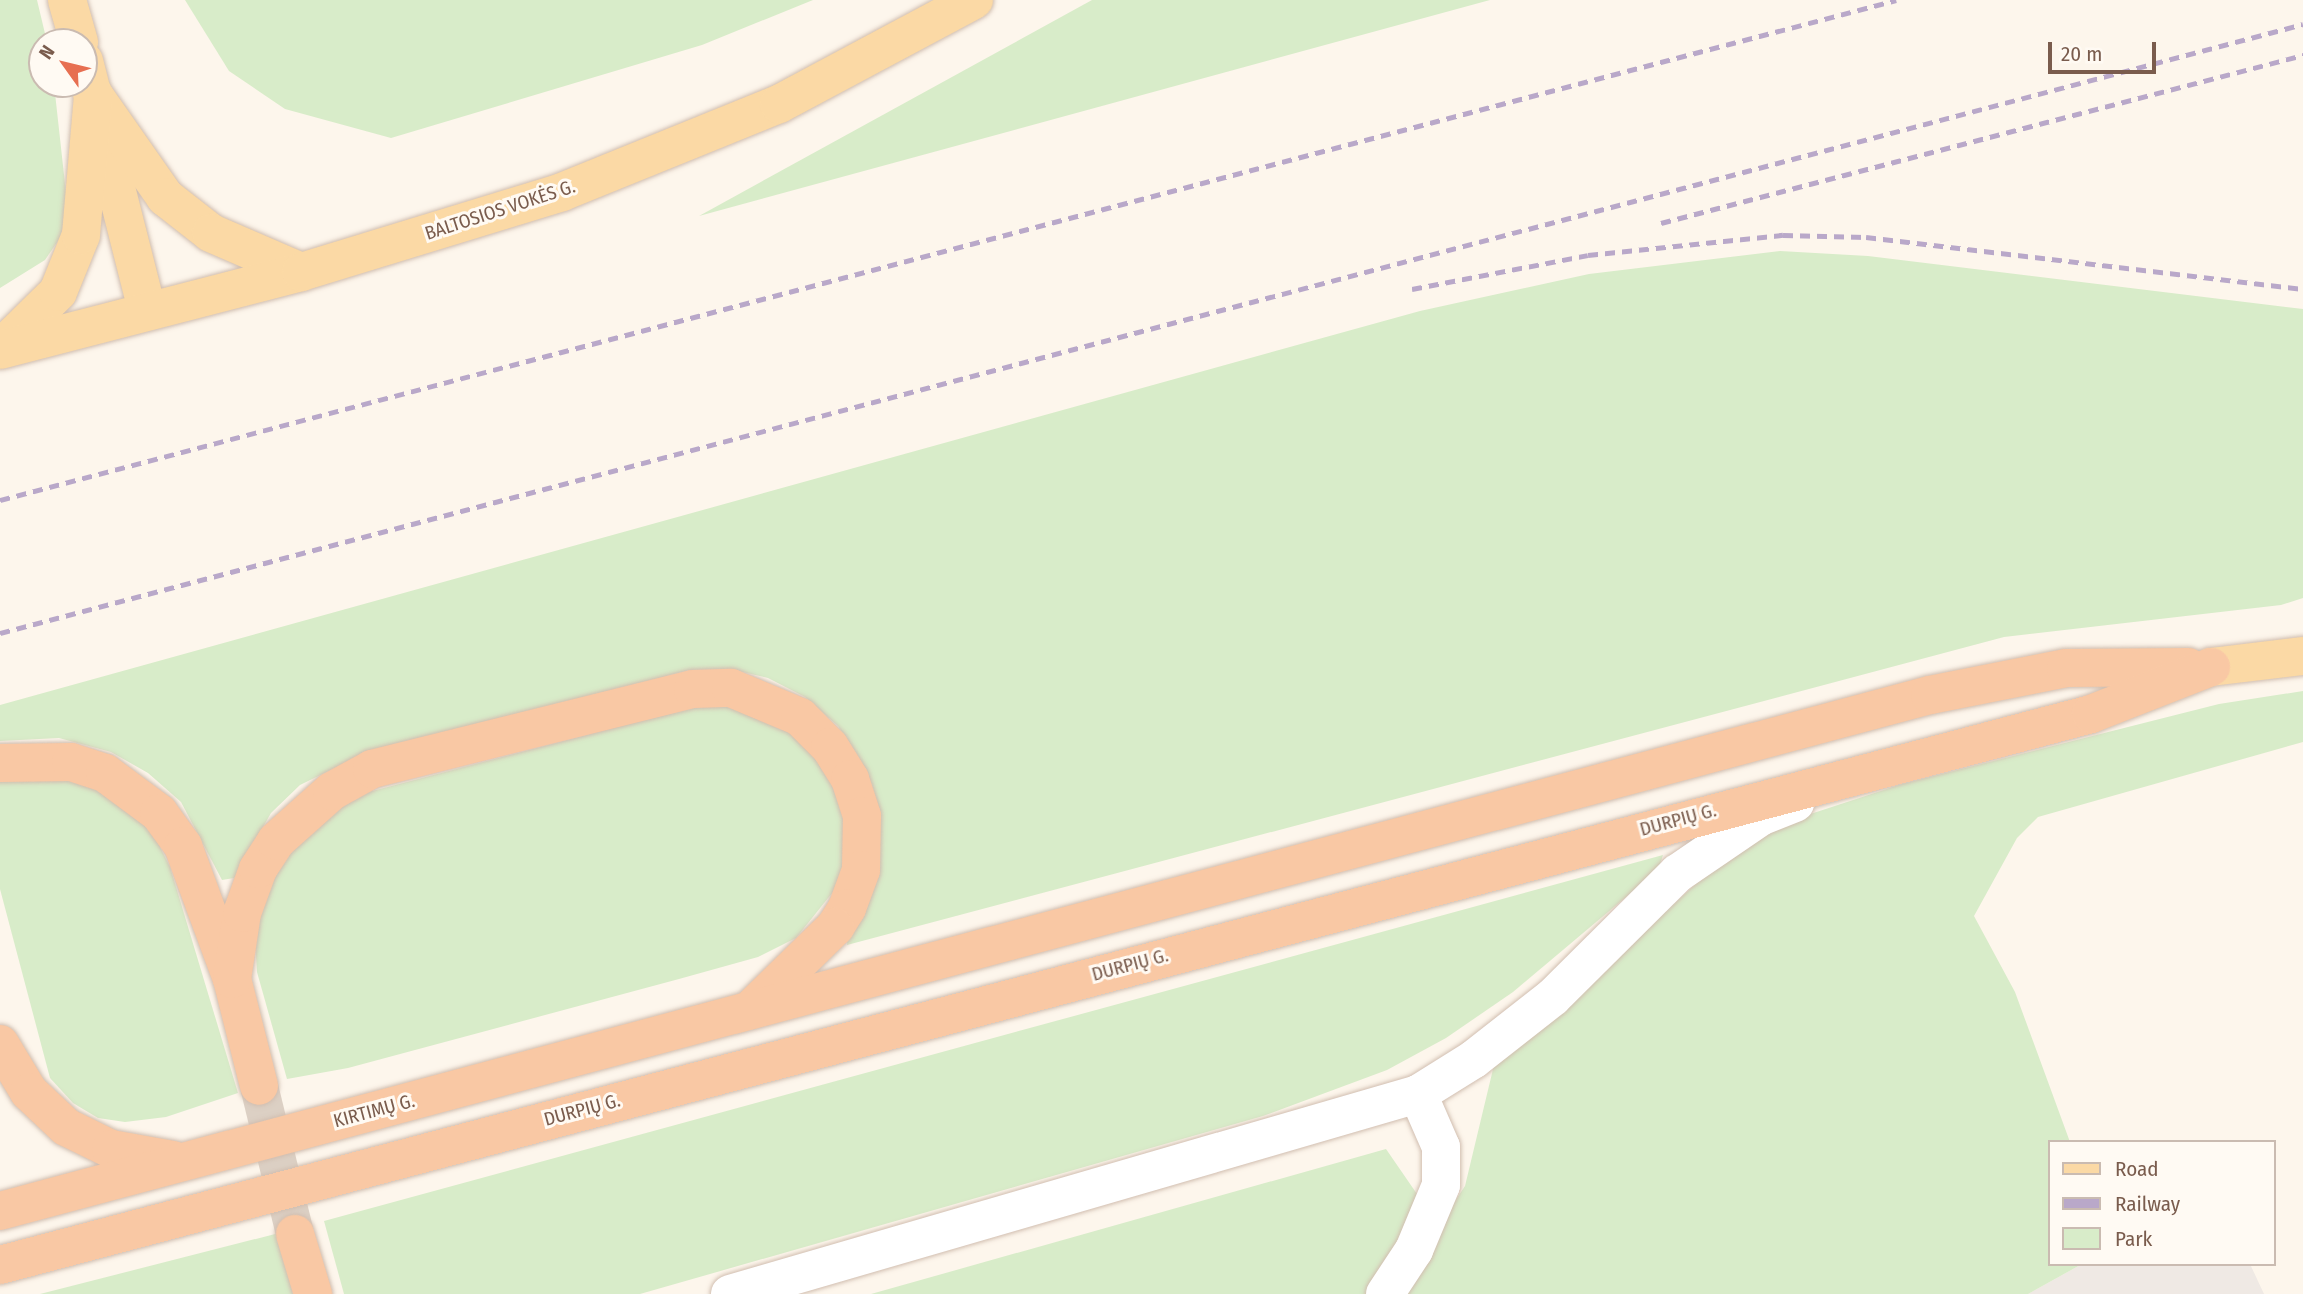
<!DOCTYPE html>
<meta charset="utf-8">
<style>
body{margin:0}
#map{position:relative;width:2303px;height:1294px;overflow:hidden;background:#fdf6ec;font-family:"Fira Sans Condensed",sans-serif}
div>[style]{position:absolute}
.industrial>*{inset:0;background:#efe9e4}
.green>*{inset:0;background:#d8ecc9}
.trunk-tunnel>*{height:38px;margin-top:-19px;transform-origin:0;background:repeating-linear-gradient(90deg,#dcd0c4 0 38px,transparent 0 57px)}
.roads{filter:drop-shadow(0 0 2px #d1beb0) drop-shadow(0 0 2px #d1beb0)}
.minor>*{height:38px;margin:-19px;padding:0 19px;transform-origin:19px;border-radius:19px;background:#fff}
.primary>*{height:38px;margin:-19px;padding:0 19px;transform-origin:19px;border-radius:19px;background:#fbd9a5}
.trunk>*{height:38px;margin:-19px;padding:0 19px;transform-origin:19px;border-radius:19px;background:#f9c8a4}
.rail>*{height:5px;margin-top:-2.5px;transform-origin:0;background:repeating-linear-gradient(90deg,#b9a8c9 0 10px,transparent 0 17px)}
span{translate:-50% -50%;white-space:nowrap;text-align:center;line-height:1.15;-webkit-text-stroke:6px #fffaf3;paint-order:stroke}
.street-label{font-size:19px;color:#7a5c4d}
.legend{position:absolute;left:2048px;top:1140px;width:228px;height:126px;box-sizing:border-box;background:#fffaf3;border:2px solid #cabbb1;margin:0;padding:9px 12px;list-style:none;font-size:21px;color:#7a5c4d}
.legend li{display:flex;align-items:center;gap:14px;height:35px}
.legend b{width:35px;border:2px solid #cabbb1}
.north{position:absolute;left:28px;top:28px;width:70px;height:70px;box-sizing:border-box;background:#fffaf3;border:2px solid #cabbb1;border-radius:50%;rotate:304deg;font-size:19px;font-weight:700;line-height:28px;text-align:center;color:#7a5c4d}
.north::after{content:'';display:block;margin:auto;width:24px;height:32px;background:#e76f51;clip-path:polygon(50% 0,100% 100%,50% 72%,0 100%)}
.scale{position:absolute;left:2048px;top:42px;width:108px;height:32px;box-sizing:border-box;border:4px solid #7a5c4d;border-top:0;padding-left:9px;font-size:21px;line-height:24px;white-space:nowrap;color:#7a5c4d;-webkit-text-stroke:5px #fffaf3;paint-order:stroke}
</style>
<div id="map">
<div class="industrial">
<i style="clip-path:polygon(2082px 1264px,2250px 1264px,2264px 1294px,2028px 1294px)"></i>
</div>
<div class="green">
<i style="clip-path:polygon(0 0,37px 0,47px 42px,42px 42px,42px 84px,54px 84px,66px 193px,62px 235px,45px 260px,0 288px)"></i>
<i style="clip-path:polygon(185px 0,813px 0,702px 45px,391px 138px,285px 109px,229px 71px)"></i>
<i style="clip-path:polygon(1092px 0,1490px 0,699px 216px)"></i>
<i style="clip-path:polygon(1780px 251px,1868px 256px,2303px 309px,2303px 598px,2281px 605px,2004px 637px,847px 945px,857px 755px,838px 726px,805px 697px,768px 678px,730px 669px,689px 670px,349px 761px,300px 785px,271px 813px,234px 878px,222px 880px,181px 802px,148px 773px,111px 752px,59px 738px,0 741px,0 705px,1420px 311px,1589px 274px)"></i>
<i style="clip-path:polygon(2303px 691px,2303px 742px,2038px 817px,2017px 838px,1974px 916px,2015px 992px,2070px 1142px,2049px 1142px,2049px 1264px,2082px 1264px,2028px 1294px,871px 1294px,1386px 1149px,1417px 1194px,1449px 1210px,1465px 1186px,1494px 1065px,1707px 874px,1786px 822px,1902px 784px,2219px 704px)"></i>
<i style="clip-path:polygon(716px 701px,746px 707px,808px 744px,828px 770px,847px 814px,841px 882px,796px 938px,758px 957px,679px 979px,348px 1068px,287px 1079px,257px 972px,254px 923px,265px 885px,308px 826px,361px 794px)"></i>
<i style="clip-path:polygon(61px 776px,100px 790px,152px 831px,170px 867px,238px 1093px,166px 1117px,125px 1122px,98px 1118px,73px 1103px,50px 1078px,0 889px,0 781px)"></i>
<i style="clip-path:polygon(1663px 855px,1658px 870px,1513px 992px,1446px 1038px,1387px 1070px,1263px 1116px,640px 1294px,344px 1294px,324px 1221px)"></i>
<i style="clip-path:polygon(279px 1233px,293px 1294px,40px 1294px)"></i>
</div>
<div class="trunk-tunnel">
<i style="left:259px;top:1086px;width:152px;rotate:76.3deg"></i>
</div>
<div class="roads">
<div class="minor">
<i style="left:730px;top:1294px;width:716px;rotate:-16.21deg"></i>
<i style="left:1418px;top:1094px;width:66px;rotate:-32deg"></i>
<i style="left:1474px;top:1059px;width:100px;rotate:-38.1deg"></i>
<i style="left:1553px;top:997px;width:176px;rotate:-44.8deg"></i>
<i style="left:1678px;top:873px;width:99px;rotate:-34.3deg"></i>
<i style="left:1760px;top:817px;width:38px;rotate:-22deg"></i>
<i style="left:1385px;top:1294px;width:53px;rotate:-56.6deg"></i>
<i style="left:1414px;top:1250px;width:70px;rotate:-67.4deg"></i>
<i style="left:1441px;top:1185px;width:38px;rotate:-90deg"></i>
<i style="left:1441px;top:1147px;width:58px;rotate:-113.5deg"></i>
</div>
<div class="primary">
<i style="left:67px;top:0;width:44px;rotate:74.1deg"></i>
<i style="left:84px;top:61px;width:257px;rotate:75.8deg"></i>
<i style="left:93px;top:94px;width:126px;rotate:55deg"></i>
<i style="left:165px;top:197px;width:58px;rotate:38deg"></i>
<i style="left:211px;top:233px;width:98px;rotate:23.4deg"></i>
<i style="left:0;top:349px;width:81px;rotate:-44.5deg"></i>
<i style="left:58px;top:292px;width:61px;rotate:-68deg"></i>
<i style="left:81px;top:235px;width:142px;rotate:-85.1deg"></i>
<i style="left:0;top:350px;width:311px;rotate:-14.5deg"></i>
<i style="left:301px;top:272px;width:273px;rotate:-17deg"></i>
<i style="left:562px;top:192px;width:234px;rotate:-22.1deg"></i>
<i style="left:779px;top:104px;width:221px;rotate:-28.1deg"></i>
<i style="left:2211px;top:667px;width:93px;rotate:-6.8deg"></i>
</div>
<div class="trunk">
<i style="left:0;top:763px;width:71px;rotate:-0.8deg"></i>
<i style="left:71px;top:762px;width:36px;rotate:18deg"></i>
<i style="left:105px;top:773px;width:67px;rotate:36.5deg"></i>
<i style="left:159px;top:813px;width:41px;rotate:54deg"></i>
<i style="left:183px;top:846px;width:142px;rotate:69.8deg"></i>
<i style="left:232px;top:979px;width:110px;rotate:75.8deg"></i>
<i style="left:232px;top:979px;width:67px;rotate:-81.4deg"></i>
<i style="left:242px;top:913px;width:47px;rotate:-70deg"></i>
<i style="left:258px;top:869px;width:33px;rotate:-57deg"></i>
<i style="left:276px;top:841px;width:75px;rotate:-41.8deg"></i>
<i style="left:332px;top:791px;width:46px;rotate:-28.8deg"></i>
<i style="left:372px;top:769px;width:331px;rotate:-14deg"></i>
<i style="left:693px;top:689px;width:38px;rotate:-2deg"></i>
<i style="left:731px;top:688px;width:75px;rotate:22.8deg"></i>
<i style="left:800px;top:717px;width:42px;rotate:45deg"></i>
<i style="left:830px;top:747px;width:38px;rotate:58deg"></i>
<i style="left:850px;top:779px;width:39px;rotate:72deg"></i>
<i style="left:862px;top:816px;width:54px;rotate:91.1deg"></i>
<i style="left:861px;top:870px;width:40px;rotate:110.2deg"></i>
<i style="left:847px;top:908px;width:22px;rotate:122deg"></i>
<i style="left:835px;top:927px;width:119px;rotate:135.7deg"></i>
<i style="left:0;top:1044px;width:56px;rotate:58.9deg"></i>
<i style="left:29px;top:1092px;width:51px;rotate:43.4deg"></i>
<i style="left:66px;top:1127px;width:50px;rotate:26.1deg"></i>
<i style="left:111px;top:1149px;width:63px;rotate:10.1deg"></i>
<i style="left:0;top:1211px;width:1998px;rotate:-14.97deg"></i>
<i style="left:1930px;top:695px;width:139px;rotate:-11.2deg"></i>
<i style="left:2066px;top:668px;width:122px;rotate:-0.5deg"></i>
<i style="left:295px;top:1234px;width:63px;rotate:73.3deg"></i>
<i style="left:0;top:1265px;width:2162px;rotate:-14.76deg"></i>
<i style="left:2091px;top:714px;width:129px;rotate:-21.4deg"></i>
</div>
</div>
<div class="rail">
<i style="left:1661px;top:223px;width:664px;rotate:-14.66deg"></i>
<i style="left:1412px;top:289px;width:179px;rotate:-10.9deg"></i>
<i style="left:1588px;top:255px;width:196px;rotate:-5.9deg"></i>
<i style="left:1783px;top:235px;width:83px;rotate:1.4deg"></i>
<i style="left:1866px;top:237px;width:440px;rotate:6.8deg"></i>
<i style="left:0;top:500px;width:1961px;rotate:-14.77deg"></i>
<i style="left:0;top:633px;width:2382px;rotate:-14.81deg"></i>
</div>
<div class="street-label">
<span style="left:500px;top:210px;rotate:-18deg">BALTOSIOS VOKĖS G.</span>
<span style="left:1678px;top:820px;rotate:-15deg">DURPIŲ G.</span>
<span style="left:1130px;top:965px;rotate:-15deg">DURPIŲ G.</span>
<span style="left:582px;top:1110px;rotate:-15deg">DURPIŲ G.</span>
<span style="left:374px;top:1111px;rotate:-15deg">KIRTIMŲ G.</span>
</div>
<ul class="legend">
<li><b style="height:9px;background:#fbd9a5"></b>Road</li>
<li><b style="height:9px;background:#b9a8c9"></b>Railway</li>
<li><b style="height:19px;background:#d8ecc9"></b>Park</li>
</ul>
<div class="north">N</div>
<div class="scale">20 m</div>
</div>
